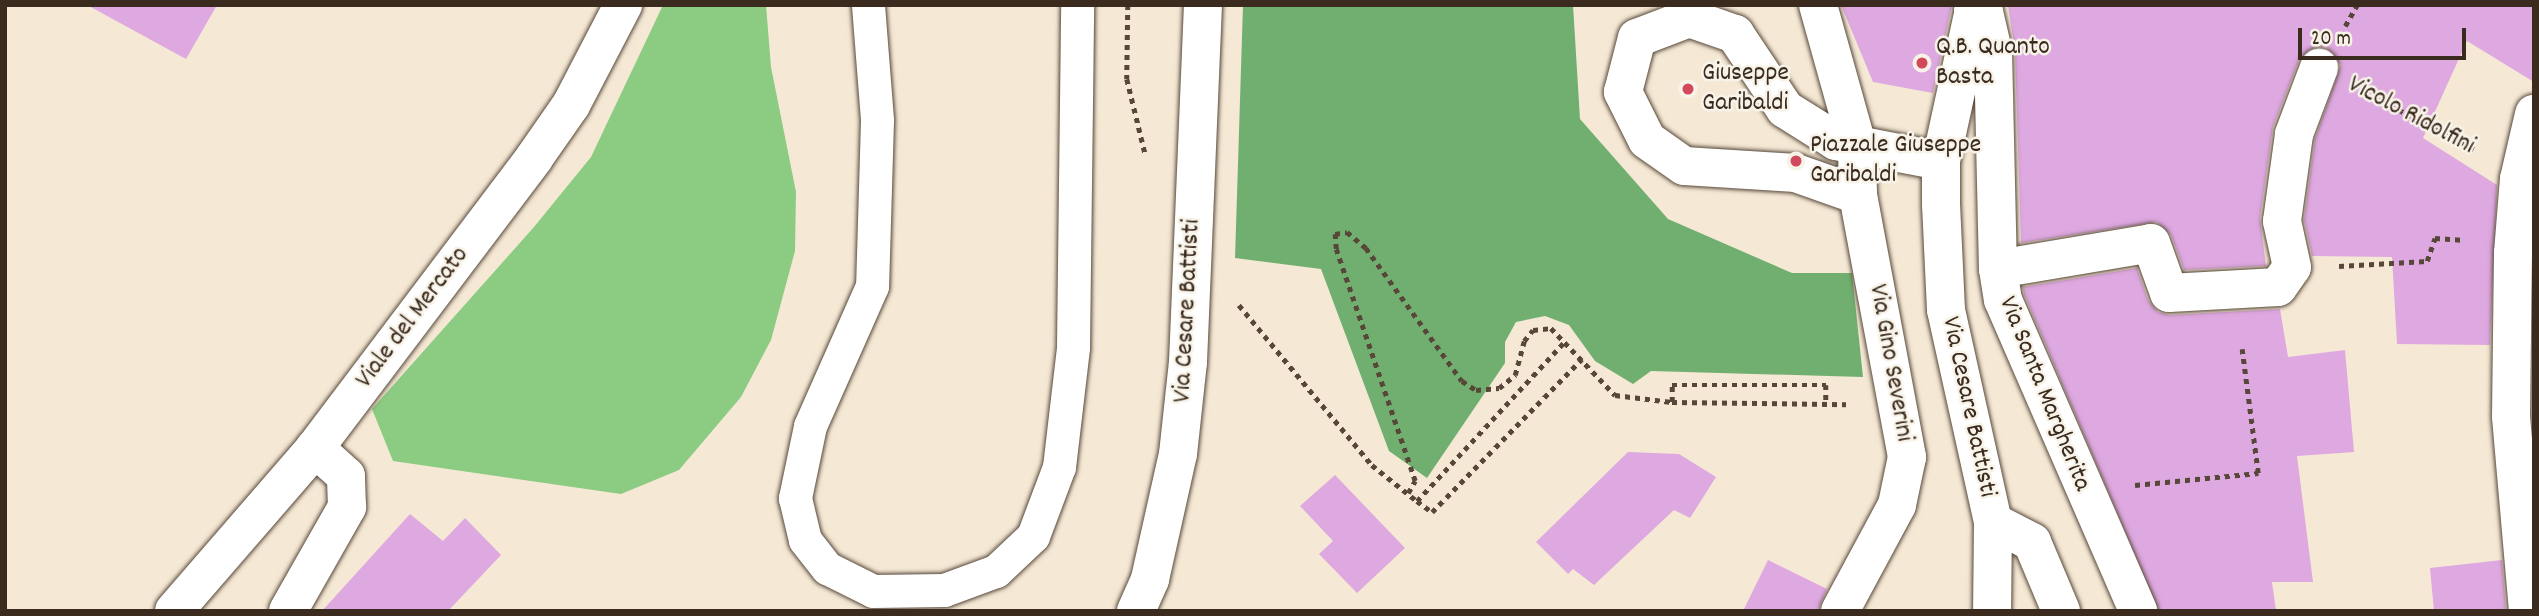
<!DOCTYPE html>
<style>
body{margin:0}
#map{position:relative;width:2539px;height:616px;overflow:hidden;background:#f5e9d5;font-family:Dekko,sans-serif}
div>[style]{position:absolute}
.green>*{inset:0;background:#8ccb82}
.forest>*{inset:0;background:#71af70}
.building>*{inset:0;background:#dea8e0}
.path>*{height:4.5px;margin-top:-2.25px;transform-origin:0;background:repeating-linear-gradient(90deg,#574739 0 5px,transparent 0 10px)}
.roads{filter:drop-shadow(0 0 2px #574739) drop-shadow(0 0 2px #574739)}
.lane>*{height:33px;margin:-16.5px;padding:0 16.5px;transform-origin:16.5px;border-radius:16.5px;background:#fff}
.street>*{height:38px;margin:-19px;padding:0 19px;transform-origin:19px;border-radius:19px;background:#fff}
.secondary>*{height:38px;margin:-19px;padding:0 19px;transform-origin:19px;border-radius:19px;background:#fff}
.dots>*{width:19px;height:19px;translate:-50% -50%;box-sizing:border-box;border:4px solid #f7f3e8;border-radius:50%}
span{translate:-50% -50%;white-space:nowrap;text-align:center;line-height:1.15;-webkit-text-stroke:5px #f7f3e8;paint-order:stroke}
.poi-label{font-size:26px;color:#3b2a1e}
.left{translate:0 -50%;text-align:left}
.street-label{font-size:26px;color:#3b2a1e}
.frame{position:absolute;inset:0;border:7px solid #3b2a1e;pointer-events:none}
.scale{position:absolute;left:2298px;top:28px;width:168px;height:32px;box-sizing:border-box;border:4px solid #3b2a1e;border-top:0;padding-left:9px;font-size:21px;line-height:24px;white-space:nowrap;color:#3b2a1e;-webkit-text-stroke:5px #f7f3e8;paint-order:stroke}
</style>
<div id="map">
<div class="green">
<i style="clip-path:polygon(663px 5px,766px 5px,771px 67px,796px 192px,795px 251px,771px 340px,741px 397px,679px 470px,621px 494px,393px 461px,372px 409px,534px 227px,591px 157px)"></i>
</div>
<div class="forest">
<i style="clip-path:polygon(1243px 5px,1573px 5px,1580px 119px,1668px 219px,1792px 273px,1852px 273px,1863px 377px,1651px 371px,1633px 384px,1595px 361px,1569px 325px,1545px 316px,1516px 322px,1505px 342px,1505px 363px,1427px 478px,1389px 451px,1321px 269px,1235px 258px)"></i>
</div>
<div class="building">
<i style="clip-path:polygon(87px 5px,217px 5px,186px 59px)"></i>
<i style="clip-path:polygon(1841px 5px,1952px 5px,1933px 93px,1873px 82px)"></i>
<i style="clip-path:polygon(2008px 5px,2534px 5px,2534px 82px,2467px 41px,2423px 138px,2497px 185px,2490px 345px,2397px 344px,2392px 257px,2312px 256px,2304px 220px,2315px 139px,2341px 65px,2326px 47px,2315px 47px,2299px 60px,2273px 127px,2260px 218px,2266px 266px,2184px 270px,2171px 235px,2157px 222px,2021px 243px,2015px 51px)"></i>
<i style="clip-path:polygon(2137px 268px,2148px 300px,2158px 312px,2170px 315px,2280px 309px,2288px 357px,2345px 350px,2354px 452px,2297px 456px,2313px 582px,2272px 582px,2276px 611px,2159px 611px,2024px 294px,2023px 287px)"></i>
<i style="clip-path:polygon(1628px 452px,1679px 454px,1716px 477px,1690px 518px,1674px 510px,1594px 585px,1573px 569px,1568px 574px,1536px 542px)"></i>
<i style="clip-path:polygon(1335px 475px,1405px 548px,1357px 593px,1319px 554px,1333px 541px,1300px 506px)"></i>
<i style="clip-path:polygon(410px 514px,443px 541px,465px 518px,501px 555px,448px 611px,322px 611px)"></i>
<i style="clip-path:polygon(1768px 560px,1827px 589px,1818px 611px,1743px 611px)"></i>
<i style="clip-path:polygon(2502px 560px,2506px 611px,2434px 611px,2430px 568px)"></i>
</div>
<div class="path">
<i style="left:1128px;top:5px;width:74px;rotate:90.8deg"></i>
<i style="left:1127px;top:79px;width:76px;rotate:76.3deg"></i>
<i style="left:2345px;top:26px;width:24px;rotate:-60deg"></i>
<i style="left:2363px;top:91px;width:127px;rotate:27.6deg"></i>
<i style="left:2339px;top:266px;width:88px;rotate:-3.3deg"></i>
<i style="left:2427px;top:261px;width:24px;rotate:-71deg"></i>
<i style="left:2435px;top:238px;width:30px;rotate:4deg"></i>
<i style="left:1239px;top:305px;width:208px;rotate:50.3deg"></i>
<i style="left:1372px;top:465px;width:58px;rotate:38.7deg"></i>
<i style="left:1417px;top:501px;width:219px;rotate:-47.2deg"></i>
<i style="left:1672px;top:402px;width:17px;rotate:-90deg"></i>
<i style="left:1672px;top:385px;width:154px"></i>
<i style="left:1826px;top:385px;width:18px;rotate:90deg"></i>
<i style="left:2135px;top:485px;width:124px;rotate:-5.6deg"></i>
<i style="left:2258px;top:473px;width:125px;rotate:-97.4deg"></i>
<i style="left:1408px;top:493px;width:14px;rotate:-60deg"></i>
<i style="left:1415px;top:481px;width:245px;rotate:-108.8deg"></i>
<i style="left:1336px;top:249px;width:15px;rotate:-94deg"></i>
<i style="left:1335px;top:234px;width:12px;rotate:-9deg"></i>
<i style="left:1347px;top:232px;width:25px;rotate:40deg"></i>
<i style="left:1366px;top:248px;width:164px;rotate:54.2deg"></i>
<i style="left:1462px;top:381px;width:17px;rotate:33deg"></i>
<i style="left:1476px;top:390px;width:23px;rotate:-5deg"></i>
<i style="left:1499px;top:388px;width:21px;rotate:-39deg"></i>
<i style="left:1515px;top:375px;width:35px;rotate:-75deg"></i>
<i style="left:1524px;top:341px;width:14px;rotate:-51deg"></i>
<i style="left:1533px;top:330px;width:18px;rotate:-6deg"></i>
<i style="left:1551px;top:328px;width:93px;rotate:46.3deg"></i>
<i style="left:1615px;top:395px;width:57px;rotate:7deg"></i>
<i style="left:1672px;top:402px;width:174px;rotate:0.7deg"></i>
<i style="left:1417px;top:501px;width:19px;rotate:36deg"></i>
<i style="left:1432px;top:512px;width:214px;rotate:-45.6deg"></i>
</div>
<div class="roads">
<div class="lane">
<i style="left:868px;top:5px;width:115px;rotate:85.5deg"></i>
<i style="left:877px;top:120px;width:166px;rotate:91.7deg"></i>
<i style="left:872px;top:286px;width:153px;rotate:113.9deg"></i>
<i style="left:810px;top:426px;width:74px;rotate:101.8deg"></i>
<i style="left:795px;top:498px;width:43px;rotate:76.6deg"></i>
<i style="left:805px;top:540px;width:36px;rotate:52deg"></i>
<i style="left:827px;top:568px;width:51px;rotate:26.6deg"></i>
<i style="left:873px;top:591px;width:71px;rotate:-0.8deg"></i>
<i style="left:944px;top:590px;width:55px;rotate:-20.1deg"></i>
<i style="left:996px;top:571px;width:51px;rotate:-43.4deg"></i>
<i style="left:1033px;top:536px;width:74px;rotate:-69.4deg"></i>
<i style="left:1059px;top:467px;width:121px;rotate:-83.3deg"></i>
<i style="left:1073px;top:347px;width:342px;rotate:-89.3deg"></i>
</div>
<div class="street">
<i style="left:1818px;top:5px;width:145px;rotate:74.4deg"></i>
<i style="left:1857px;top:145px;width:50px;rotate:88.9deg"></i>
<i style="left:1858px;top:195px;width:267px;rotate:79.4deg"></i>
<i style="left:1907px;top:457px;width:49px;rotate:101.8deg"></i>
<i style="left:1897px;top:505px;width:120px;rotate:118.3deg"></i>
<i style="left:1975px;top:5px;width:160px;rotate:102.3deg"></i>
<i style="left:1941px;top:161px;width:43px;rotate:90deg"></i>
<i style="left:1941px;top:204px;width:106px;rotate:87.3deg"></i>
<i style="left:1946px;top:310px;width:217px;rotate:77.5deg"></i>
<i style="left:1993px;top:522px;width:89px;rotate:90.6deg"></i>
<i style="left:1973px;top:10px;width:11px;rotate:10deg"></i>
<i style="left:1984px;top:12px;width:40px;rotate:77deg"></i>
<i style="left:1993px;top:51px;width:218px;rotate:88.7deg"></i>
<i style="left:1998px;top:269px;width:31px;rotate:81deg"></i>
<i style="left:2003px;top:300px;width:339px;rotate:66.5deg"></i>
<i style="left:1858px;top:195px;width:66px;rotate:-160.5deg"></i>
<i style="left:1796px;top:173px;width:112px;rotate:-176.4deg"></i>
<i style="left:1684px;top:166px;width:45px;rotate:-144.9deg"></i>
<i style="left:1647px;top:140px;width:54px;rotate:-116.6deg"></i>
<i style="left:1623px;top:92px;width:56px;rotate:-75.5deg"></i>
<i style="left:1637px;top:38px;width:56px;rotate:-21deg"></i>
<i style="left:1689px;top:18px;width:49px;rotate:19.2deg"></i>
<i style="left:1735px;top:34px;width:90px;rotate:56.3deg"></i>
<i style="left:1785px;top:109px;width:60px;rotate:32.1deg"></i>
<i style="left:1836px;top:141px;width:107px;rotate:10.8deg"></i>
<i style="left:1998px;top:269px;width:155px;rotate:-9.6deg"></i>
<i style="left:2151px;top:243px;width:53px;rotate:70.2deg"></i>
<i style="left:2169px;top:293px;width:109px;rotate:-3.2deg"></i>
<i style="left:2278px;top:287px;width:24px;rotate:-55deg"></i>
<i style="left:2292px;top:267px;width:47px;rotate:-102.3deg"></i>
<i style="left:2282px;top:221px;width:88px;rotate:-82.1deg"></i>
<i style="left:2294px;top:134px;width:71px;rotate:-69.3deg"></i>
<i style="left:1993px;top:522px;width:44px;rotate:27.1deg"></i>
<i style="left:2032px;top:542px;width:75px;rotate:67.2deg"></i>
<i style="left:288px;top:611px;width:120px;rotate:-60.4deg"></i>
<i style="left:347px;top:507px;width:31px;rotate:-92deg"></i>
<i style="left:346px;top:476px;width:42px;rotate:-137.9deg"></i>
<i style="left:1136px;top:611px;width:35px;rotate:-66deg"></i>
<i style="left:1150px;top:579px;width:128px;rotate:-77.4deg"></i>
<i style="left:1178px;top:454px;width:93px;rotate:-83.8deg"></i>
<i style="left:1188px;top:362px;width:357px;rotate:-87.6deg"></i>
<i style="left:2528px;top:611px;width:195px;rotate:-95deg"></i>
<i style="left:2511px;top:417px;width:164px;rotate:-89.3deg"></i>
<i style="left:2513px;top:253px;width:74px;rotate:-85.4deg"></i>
<i style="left:2519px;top:179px;width:67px;rotate:-77deg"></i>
</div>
<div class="secondary">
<i style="left:174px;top:611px;width:216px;rotate:-49.1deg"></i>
<i style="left:315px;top:448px;width:363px;rotate:-52.9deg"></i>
<i style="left:534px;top:158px;width:65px;rotate:-55.1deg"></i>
<i style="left:571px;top:105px;width:113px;rotate:-62.5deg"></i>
</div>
</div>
<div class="dots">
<i style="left:1922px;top:63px;background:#d1495b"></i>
<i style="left:1688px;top:89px;background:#d1495b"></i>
<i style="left:1796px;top:161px;background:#d1495b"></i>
</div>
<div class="poi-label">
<span class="left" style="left:1936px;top:63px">Q.B. Quanto<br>Basta</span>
<span class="left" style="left:1702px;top:89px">Giuseppe<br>Garibaldi</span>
<span class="left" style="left:1810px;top:161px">Piazzale Giuseppe<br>Garibaldi</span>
</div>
<div class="street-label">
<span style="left:2411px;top:116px;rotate:28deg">Vicolo Ridolfini</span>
<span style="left:1188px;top:311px;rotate:-87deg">Via Cesare Battisti</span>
<span style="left:413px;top:318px;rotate:-53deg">Viale del Mercato</span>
<span style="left:1890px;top:363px;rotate:80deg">Via Gino Severini</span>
<span style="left:2044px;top:394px;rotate:68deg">Via Santa Margherita</span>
<span style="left:1968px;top:407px;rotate:78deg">Via Cesare Battisti</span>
</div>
<div class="frame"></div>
<div class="scale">20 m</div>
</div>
